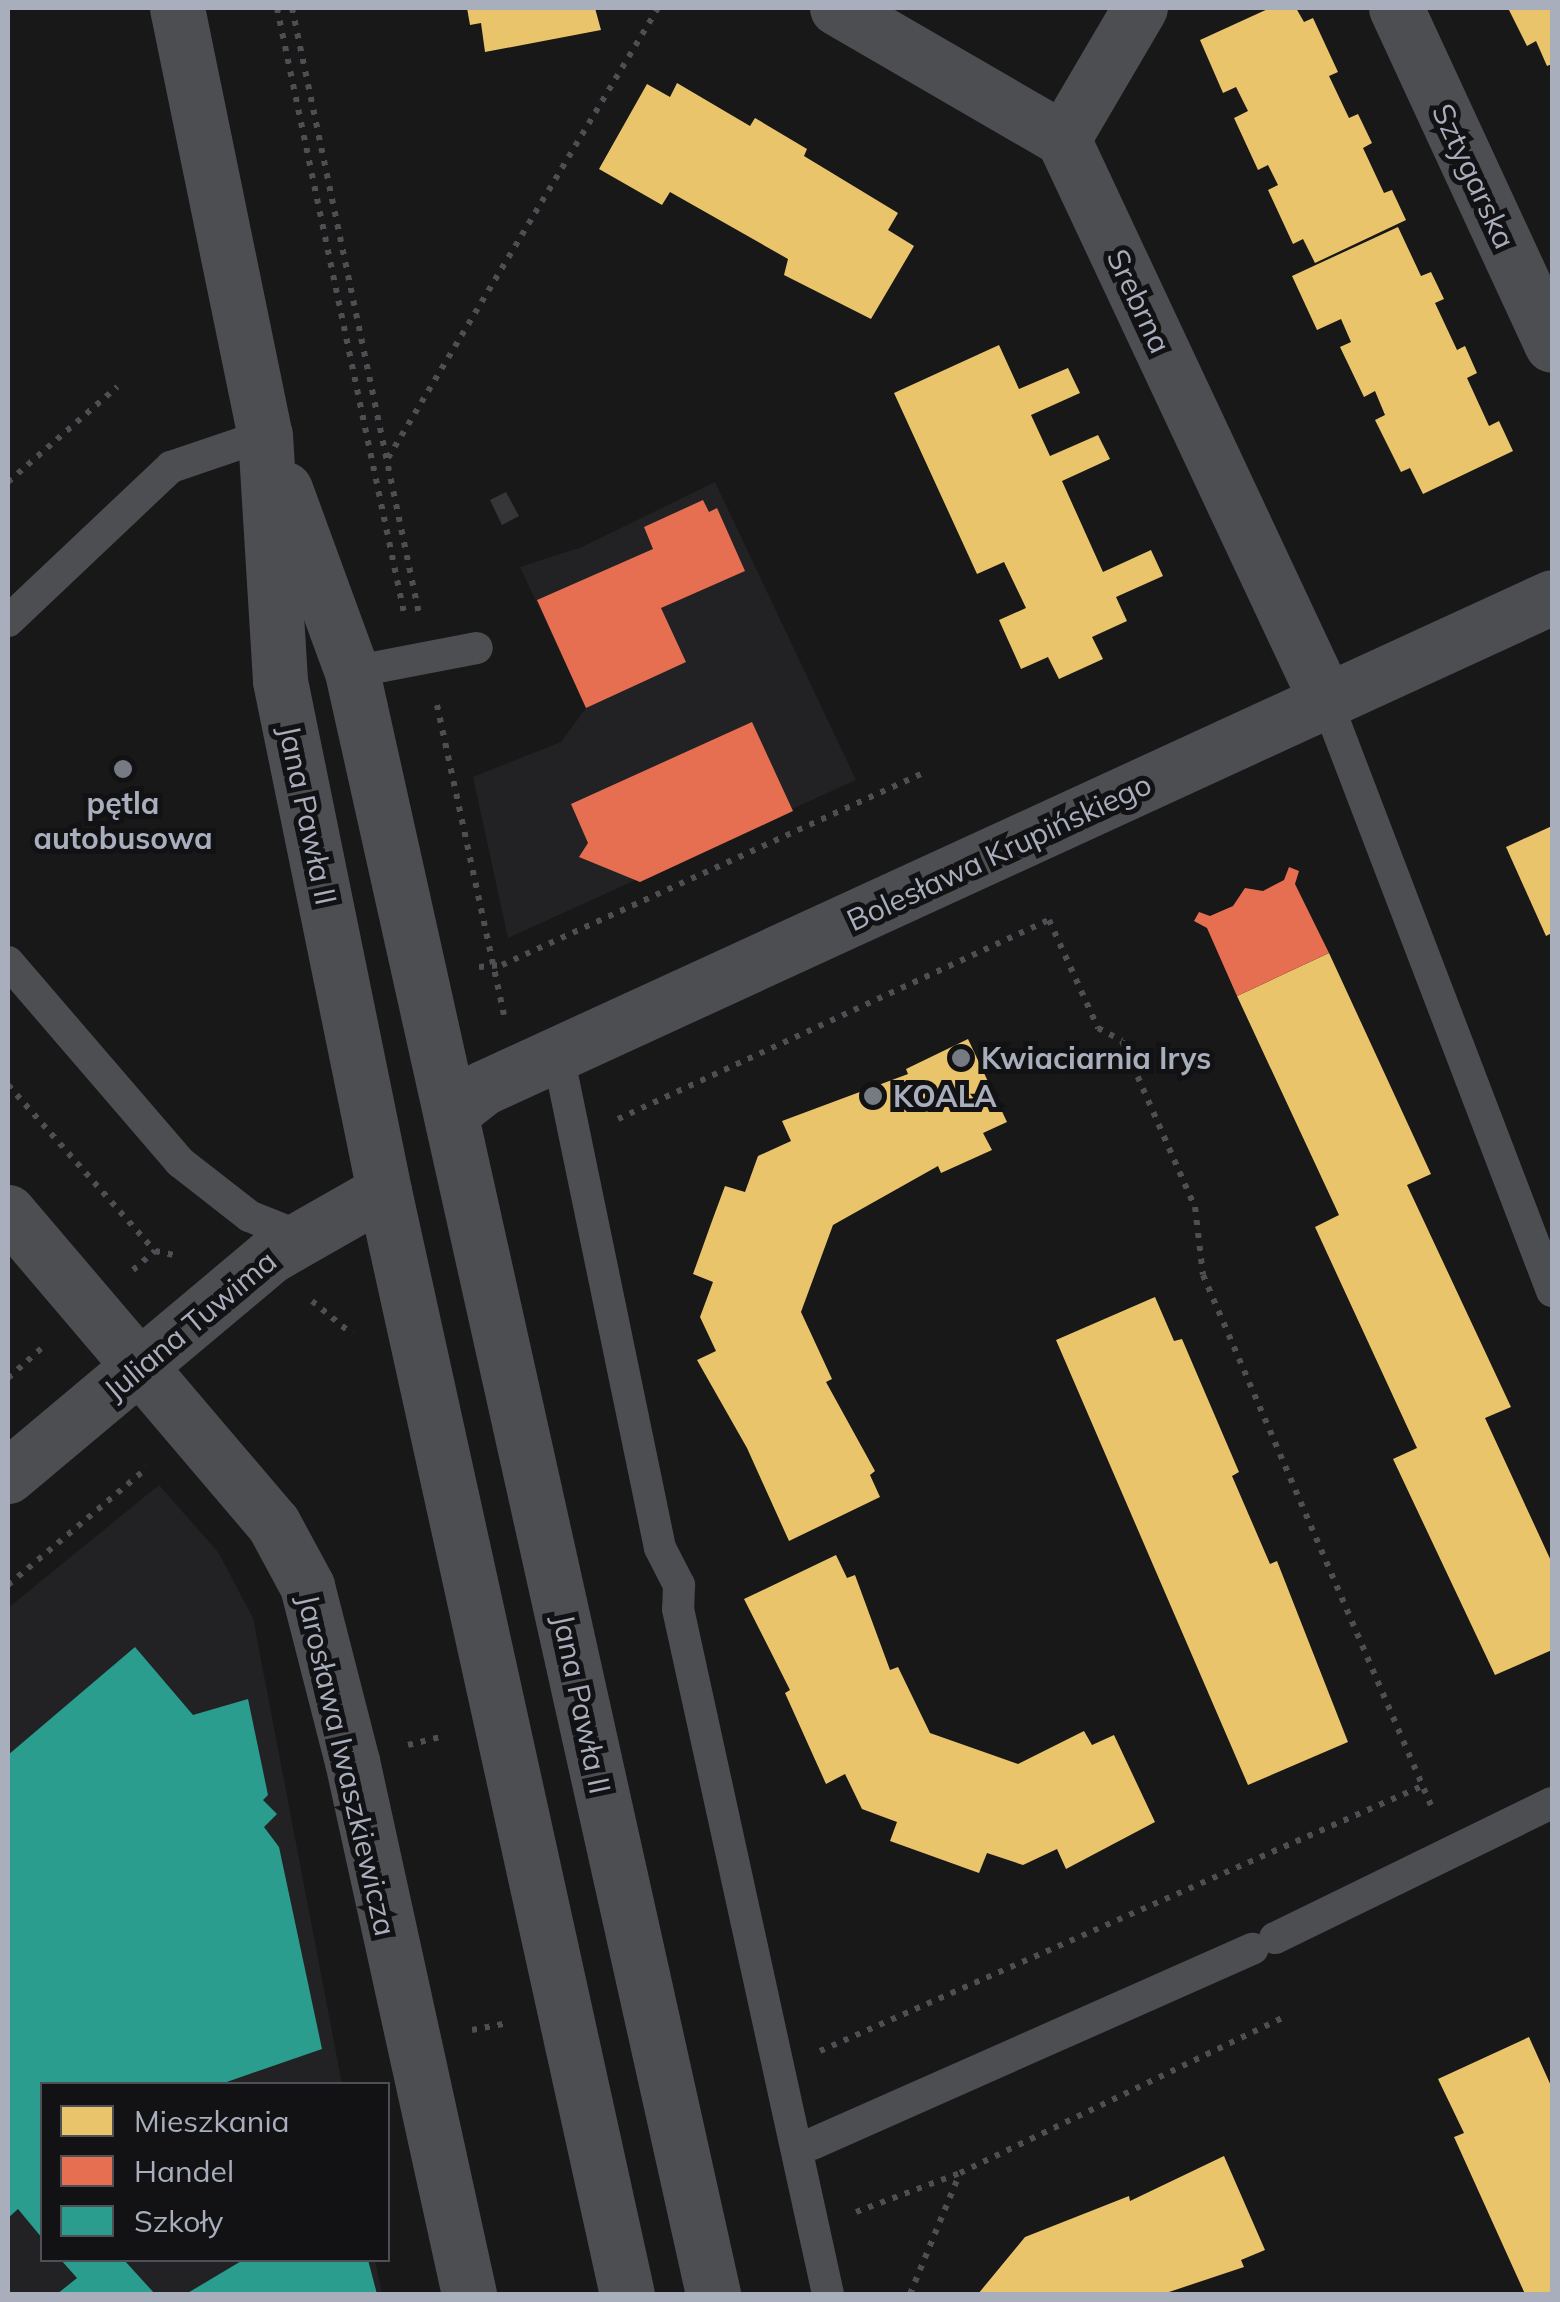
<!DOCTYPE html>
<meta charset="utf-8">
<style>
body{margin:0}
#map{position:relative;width:1560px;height:2302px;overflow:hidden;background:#181819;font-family:Mulish,sans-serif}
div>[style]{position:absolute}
.built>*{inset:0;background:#222225}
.homes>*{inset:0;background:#e9c46a}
.shops>*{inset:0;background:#e76f51}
.schools>*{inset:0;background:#2a9d8f}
.building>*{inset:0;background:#363638}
.path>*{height:6px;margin-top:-3px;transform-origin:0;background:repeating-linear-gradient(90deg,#4e4f53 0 5px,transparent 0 13px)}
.service>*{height:32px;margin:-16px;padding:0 16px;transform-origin:16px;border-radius:16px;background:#4c4e52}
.minor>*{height:55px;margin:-27.5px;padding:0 27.5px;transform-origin:27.5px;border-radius:27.5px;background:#4c4e52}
.tertiary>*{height:55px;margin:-27.5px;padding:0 27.5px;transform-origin:27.5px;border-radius:27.5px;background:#4c4e52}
.dots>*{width:28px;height:28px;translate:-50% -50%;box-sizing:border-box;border:5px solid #121215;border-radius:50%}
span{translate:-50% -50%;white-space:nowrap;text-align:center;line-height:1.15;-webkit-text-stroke:10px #121215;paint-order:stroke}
.street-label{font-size:30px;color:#a8aebb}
.poi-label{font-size:30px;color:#a8aebb;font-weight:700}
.left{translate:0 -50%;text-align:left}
.frame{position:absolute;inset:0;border:10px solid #a8aebb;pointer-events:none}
.legend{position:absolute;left:40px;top:2082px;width:350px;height:180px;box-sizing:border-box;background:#121215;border:2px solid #4e5057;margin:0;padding:12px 18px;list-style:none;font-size:30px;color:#a8aebb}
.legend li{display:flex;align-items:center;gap:20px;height:50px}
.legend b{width:50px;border:2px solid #4e5057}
</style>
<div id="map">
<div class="built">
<i style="clip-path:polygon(715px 482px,856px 780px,508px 938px,473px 777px,561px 742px,586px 708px,520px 567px,582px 547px)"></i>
<i style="clip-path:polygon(159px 1485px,218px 1552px,253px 1618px,342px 2084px,42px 2084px,42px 2260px,375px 2260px,382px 2294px,8px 2294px,8px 1608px)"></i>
</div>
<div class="homes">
<i style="clip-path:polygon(467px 8px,595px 8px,601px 30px,485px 52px,481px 23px,470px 25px)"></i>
<i style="clip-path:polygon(1270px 8px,1296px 8px,1304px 22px,1313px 18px,1338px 72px,1329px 76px,1349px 118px,1358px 114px,1372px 143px,1363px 148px,1384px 193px,1392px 190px,1406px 220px,1315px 263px,1303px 239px,1293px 244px,1268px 190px,1278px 185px,1268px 165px,1258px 170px,1234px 118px,1248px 111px,1236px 87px,1223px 93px,1200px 40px)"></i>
<i style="clip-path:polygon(1508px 8px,1552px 8px,1552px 64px,1547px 66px,1536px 41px,1527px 46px)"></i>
<i style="clip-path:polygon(677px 83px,750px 126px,755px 118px,807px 149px,804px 156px,898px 213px,888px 230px,914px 246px,871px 319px,784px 275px,788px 259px,670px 192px,662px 205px,599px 169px,647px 84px,670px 97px)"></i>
<i style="clip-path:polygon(1398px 227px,1421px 276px,1431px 272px,1444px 299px,1435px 303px,1457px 350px,1465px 346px,1477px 373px,1467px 378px,1489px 426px,1499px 421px,1513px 451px,1423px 494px,1410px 468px,1401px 472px,1375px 420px,1385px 415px,1375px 391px,1364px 397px,1340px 347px,1351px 342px,1341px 319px,1317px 330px,1292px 276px)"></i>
<i style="clip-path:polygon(999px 345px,1019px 389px,1068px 368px,1080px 393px,1031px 415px,1050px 456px,1098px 435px,1110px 459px,1062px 481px,1103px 572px,1151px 550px,1163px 576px,1116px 597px,1127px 621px,1092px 637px,1103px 659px,1059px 679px,1048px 657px,1021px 669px,999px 620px,1026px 608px,1004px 562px,977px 574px,894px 393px)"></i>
<i style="clip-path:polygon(1552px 826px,1552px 933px,1546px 936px,1506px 847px)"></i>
<i style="clip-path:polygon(1329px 953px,1431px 1174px,1407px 1185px,1511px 1407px,1485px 1418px,1552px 1563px,1552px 1650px,1495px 1675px,1393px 1459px,1417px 1448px,1315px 1227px,1339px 1215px,1237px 996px)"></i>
<i style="clip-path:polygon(968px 1039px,1007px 1122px,983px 1133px,992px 1150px,941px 1173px,938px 1166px,833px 1225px,801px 1312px,832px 1379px,826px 1382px,875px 1471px,870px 1475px,880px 1497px,789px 1541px,747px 1448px,697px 1360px,716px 1351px,700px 1317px,713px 1282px,693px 1274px,712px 1221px,725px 1186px,745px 1192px,758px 1156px,791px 1141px,782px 1121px,908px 1074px,906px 1069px)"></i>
<i style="clip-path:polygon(1155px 1297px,1174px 1341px,1182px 1339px,1239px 1472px,1232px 1476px,1270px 1564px,1277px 1561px,1348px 1742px,1248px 1785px,1056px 1340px)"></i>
<i style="clip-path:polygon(836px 1555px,847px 1578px,855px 1575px,890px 1670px,898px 1667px,930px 1733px,1018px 1764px,1084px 1731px,1092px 1745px,1114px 1735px,1155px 1822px,1066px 1869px,1057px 1849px,1023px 1865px,987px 1853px,979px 1873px,890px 1841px,897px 1822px,862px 1809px,845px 1774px,826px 1784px,785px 1693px,790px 1690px,744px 1599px)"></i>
<i style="clip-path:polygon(1529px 2037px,1552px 2088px,1552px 2294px,1525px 2294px,1454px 2137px,1464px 2133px,1438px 2079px)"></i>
<i style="clip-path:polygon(1224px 2156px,1265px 2250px,1241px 2260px,1244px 2267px,1163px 2294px,978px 2294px,1025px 2237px,1129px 2196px,1130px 2201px)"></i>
</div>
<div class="shops">
<i style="clip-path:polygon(703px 500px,709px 512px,717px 508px,745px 571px,661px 608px,686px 662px,586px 708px,537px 600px,653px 549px,644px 527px)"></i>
<i style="clip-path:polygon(752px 722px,793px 811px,640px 882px,579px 857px,588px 843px,571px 804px)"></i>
<i style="clip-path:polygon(1289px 867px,1299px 871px,1295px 884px,1329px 953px,1237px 996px,1207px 928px,1194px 921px,1199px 912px,1210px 916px,1233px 906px,1245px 888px,1263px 891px,1284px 880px)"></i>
</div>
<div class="schools">
<i style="clip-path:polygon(135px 1647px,193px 1715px,248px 1699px,268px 1795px,263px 1800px,277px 1814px,264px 1827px,279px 1847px,322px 2049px,221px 2084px,42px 2084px,42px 2238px,18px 2209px,8px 2218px,8px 1755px)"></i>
<i style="clip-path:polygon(61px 2260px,124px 2260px,155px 2294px,57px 2294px,77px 2278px)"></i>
<i style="clip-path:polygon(243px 2260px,368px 2260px,377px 2294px,186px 2294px)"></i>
</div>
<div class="building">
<i style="clip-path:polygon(506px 492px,519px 516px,502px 525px,490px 500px)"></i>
</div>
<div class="path">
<i style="left:277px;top:8px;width:618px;rotate:78.14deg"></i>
<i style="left:292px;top:8px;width:619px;rotate:78.16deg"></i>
<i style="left:388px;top:458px;width:525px;rotate:-59.04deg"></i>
<i style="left:8px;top:482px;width:145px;rotate:-41.1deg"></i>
<i style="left:437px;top:705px;width:317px;rotate:77.8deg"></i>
<i style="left:479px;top:967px;width:23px;rotate:-5deg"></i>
<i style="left:502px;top:965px;width:461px;rotate:-24.5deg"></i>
<i style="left:8px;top:1085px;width:222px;rotate:48.5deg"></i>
<i style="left:618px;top:1119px;width:475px;rotate:-24.8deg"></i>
<i style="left:1049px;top:920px;width:119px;rotate:65.6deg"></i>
<i style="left:1098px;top:1028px;width:27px;rotate:28deg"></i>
<i style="left:1122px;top:1041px;width:181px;rotate:66.3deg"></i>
<i style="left:1195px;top:1207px;width:68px;rotate:83.3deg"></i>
<i style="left:1203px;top:1275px;width:582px;rotate:66.74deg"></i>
<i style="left:133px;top:1270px;width:29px;rotate:-41deg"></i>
<i style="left:155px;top:1251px;width:24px;rotate:12deg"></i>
<i style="left:312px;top:1301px;width:52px;rotate:39.5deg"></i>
<i style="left:8px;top:1378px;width:48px;rotate:-41.6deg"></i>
<i style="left:8px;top:1585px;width:182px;rotate:-40.1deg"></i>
<i style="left:408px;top:1745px;width:38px;rotate:-14deg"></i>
<i style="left:472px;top:2030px;width:38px;rotate:-11deg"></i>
<i style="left:820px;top:2051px;width:658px;rotate:-23.76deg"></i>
<i style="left:856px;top:2212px;width:111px;rotate:-20.6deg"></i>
<i style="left:960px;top:2173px;width:357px;rotate:-25.7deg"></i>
<i style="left:910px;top:2294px;width:129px;rotate:-67.6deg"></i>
</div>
<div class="service">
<i style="left:8px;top:621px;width:224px;rotate:-43.4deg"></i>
<i style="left:171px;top:467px;width:99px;rotate:-18.8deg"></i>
<i style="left:352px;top:672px;width:127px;rotate:-10.9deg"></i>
<i style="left:1326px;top:700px;width:633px;rotate:69.07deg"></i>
<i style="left:8px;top:962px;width:264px;rotate:49.3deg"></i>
<i style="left:180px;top:1162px;width:88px;rotate:38deg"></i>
<i style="left:249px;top:1216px;width:54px;rotate:21.8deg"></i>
<i style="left:558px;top:1055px;width:503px;rotate:78.31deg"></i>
<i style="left:660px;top:1548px;width:42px;rotate:62.8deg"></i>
<i style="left:679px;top:1585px;width:24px;rotate:92deg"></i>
<i style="left:678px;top:1609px;width:701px;rotate:77.65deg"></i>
<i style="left:1275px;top:1938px;width:308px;rotate:-26deg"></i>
<i style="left:812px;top:2144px;width:482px;rotate:-23.9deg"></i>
</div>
<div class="minor">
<i style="left:837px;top:8px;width:261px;rotate:30.1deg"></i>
<i style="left:1063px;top:139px;width:620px;rotate:64.88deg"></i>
<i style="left:1396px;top:8px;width:371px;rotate:65.2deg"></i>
<i style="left:1063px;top:139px;width:152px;rotate:-59.6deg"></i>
<i style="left:451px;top:1113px;width:41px;rotate:-38deg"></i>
<i style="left:483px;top:1088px;width:1176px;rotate:-24.67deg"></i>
<i style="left:8px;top:1212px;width:409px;rotate:49.6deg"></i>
<i style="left:273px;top:1523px;width:72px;rotate:61.6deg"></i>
<i style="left:307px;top:1586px;width:181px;rotate:75.6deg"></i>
<i style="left:352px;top:1761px;width:546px;rotate:77.62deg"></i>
<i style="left:8px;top:1476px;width:342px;rotate:-40deg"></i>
<i style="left:270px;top:1256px;width:131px;rotate:-29.7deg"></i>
</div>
<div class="tertiary">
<i style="left:177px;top:8px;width:436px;rotate:78.4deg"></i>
<i style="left:265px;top:435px;width:246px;rotate:86.5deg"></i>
<i style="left:280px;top:681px;width:520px;rotate:78.47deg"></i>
<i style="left:384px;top:1191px;width:1129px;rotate:77.58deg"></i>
<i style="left:285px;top:489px;width:195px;rotate:69.9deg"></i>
<i style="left:352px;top:672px;width:1662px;rotate:77.45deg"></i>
</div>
<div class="dots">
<i style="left:123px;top:769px;background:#767a82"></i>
<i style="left:961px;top:1058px;background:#767a82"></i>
<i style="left:873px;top:1096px;background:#767a82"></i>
</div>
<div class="street-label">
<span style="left:1474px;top:176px;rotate:65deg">Sztygarska</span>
<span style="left:1139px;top:301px;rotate:65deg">Srebrna</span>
<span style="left:308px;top:815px;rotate:78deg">Jana Pawła II</span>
<span style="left:999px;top:852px;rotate:-25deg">Bolesława Krupińskiego</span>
<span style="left:190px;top:1325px;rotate:-40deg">Juliana Tuwima</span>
<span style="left:582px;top:1704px;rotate:78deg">Jana Pawła II</span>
<span style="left:347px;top:1765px;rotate:77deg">Jarosława Iwaszkiewicza</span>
</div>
<div class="poi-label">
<span style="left:123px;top:820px">pętla<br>autobusowa</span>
<span class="left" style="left:981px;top:1058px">Kwiaciarnia Irys</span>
<span class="left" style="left:893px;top:1096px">KOALA</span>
</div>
<div class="frame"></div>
<ul class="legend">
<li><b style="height:28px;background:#e9c46a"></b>Mieszkania</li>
<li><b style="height:28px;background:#e76f51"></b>Handel</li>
<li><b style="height:28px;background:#2a9d8f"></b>Szkoły</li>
</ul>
</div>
